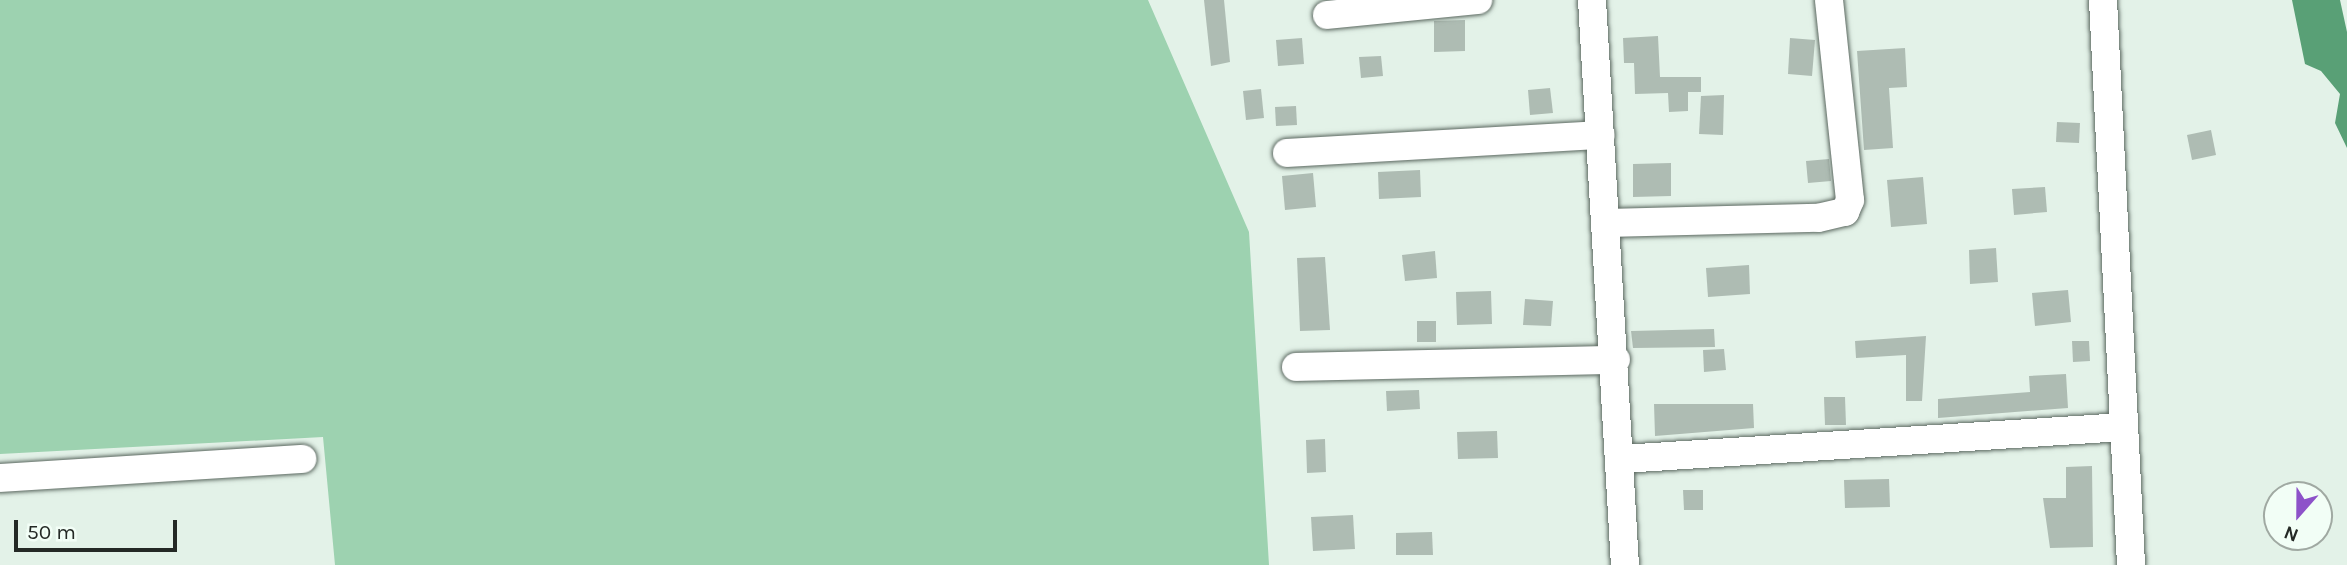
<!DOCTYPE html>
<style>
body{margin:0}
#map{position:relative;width:2347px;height:565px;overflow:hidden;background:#e3f2e8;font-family:Karla,sans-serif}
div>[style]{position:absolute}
.green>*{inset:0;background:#9dd2b0}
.water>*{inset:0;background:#59a076}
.building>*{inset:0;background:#aebcb3}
.roads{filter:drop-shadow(0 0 2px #5b6860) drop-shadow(0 0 2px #5b6860)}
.minor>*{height:28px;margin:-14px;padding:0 14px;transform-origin:14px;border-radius:14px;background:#fff}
span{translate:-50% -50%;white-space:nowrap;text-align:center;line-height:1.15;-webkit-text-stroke:6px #f2fef6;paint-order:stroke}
.north{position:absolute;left:2263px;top:481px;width:70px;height:70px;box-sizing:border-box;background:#f2fef6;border:2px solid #a0a9a2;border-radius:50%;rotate:201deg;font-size:19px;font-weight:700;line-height:28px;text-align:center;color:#242925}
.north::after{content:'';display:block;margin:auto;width:24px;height:32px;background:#8d52c9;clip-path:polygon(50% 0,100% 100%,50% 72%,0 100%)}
.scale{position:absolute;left:14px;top:520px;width:163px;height:32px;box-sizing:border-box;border:4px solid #242925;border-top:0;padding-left:9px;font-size:21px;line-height:24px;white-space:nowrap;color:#242925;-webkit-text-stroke:5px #f2fef6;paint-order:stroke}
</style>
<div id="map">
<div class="green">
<i style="clip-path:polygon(0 0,1148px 0,1249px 232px,1269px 565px,335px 565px,323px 437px,0 454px)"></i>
</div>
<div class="water">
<i style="clip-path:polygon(2292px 0,2340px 0,2347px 32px,2347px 148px,2335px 123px,2340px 94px,2321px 71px,2305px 64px)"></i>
</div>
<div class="building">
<i style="clip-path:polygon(1204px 0,1224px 0,1230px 62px,1211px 66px)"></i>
<i style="clip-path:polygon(1465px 20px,1465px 51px,1434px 52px,1434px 21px)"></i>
<i style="clip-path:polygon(1658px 36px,1660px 77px,1701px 77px,1701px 92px,1688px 92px,1688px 111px,1669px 112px,1668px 93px,1635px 94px,1634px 63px,1624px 63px,1623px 38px)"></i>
<i style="clip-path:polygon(1302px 38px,1304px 64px,1278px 66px,1276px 40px)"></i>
<i style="clip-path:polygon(1790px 38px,1815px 40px,1812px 76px,1788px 74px)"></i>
<i style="clip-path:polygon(1905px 48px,1907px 87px,1889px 88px,1893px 148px,1864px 150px,1857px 51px)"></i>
<i style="clip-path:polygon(1381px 56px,1383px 76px,1361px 78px,1359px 57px)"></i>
<i style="clip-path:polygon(1550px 88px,1553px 113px,1530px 115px,1528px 90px)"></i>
<i style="clip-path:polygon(1261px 89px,1264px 118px,1246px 120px,1243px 91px)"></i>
<i style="clip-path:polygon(1724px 95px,1723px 135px,1699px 134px,1701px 96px)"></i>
<i style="clip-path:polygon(1296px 106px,1297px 125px,1276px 126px,1275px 107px)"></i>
<i style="clip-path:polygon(2057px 122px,2080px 123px,2079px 143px,2056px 142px)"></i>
<i style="clip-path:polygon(2211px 130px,2216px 155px,2192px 160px,2187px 135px)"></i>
<i style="clip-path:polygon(1829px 159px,1831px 181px,1808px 183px,1806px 161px)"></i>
<i style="clip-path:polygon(1671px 163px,1671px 196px,1633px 197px,1633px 164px)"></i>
<i style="clip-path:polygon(1420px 170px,1421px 197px,1379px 199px,1378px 172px)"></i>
<i style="clip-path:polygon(1313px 173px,1316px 207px,1285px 210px,1282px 176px)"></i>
<i style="clip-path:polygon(1923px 177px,1927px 224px,1891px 227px,1887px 180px)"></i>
<i style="clip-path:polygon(2045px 187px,2047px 212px,2014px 215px,2012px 189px)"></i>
<i style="clip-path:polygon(1996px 248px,1998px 282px,1970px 284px,1969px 250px)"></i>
<i style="clip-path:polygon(1435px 251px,1437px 278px,1405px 281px,1402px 255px)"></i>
<i style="clip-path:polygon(1325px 257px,1330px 330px,1300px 331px,1297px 258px)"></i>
<i style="clip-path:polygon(1749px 265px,1750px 294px,1708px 297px,1706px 268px)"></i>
<i style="clip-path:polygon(2068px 290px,2071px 322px,2035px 326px,2032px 293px)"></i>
<i style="clip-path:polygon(1491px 291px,1492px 324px,1457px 325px,1456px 292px)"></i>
<i style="clip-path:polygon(1525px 299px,1553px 301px,1551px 326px,1523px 325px)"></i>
<i style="clip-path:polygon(1417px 321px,1436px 321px,1436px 342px,1417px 342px)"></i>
<i style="clip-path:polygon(1714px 329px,1715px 347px,1633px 348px,1631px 331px)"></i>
<i style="clip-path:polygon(1926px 336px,1922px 401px,1906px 401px,1906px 355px,1856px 358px,1855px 341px)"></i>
<i style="clip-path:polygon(2072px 341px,2089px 341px,2090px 361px,2073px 362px)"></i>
<i style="clip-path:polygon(1724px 349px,1726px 370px,1704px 372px,1703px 350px)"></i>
<i style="clip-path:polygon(2066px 374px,2068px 408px,1938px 418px,1938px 399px,2030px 392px,2029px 376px)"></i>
<i style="clip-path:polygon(1419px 390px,1420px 409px,1387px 411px,1386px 391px)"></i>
<i style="clip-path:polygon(1824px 397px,1845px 397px,1846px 425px,1825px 425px)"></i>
<i style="clip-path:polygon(1654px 404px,1753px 404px,1754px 428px,1655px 436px)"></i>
<i style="clip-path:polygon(1497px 431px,1498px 458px,1458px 459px,1457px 432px)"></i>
<i style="clip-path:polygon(1325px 439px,1326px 472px,1307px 473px,1306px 440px)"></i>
<i style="clip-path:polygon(2092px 466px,2093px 547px,2050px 548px,2043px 498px,2066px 498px,2066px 467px)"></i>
<i style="clip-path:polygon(1889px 479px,1890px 507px,1845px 508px,1844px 480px)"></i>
<i style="clip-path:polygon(1683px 490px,1703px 490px,1703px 510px,1684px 510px)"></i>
<i style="clip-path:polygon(1353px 515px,1355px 549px,1313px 551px,1311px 517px)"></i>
<i style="clip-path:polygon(1432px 532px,1433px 555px,1396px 555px,1396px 533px)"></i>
</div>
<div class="roads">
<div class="minor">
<i style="left:1592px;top:0;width:566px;rotate:86.66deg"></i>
<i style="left:2103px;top:0;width:566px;rotate:87.16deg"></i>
<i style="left:1327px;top:15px;width:152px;rotate:-5.7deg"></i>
<i style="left:1287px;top:153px;width:314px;rotate:-3.3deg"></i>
<i style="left:1606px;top:223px;width:212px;rotate:-1.4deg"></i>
<i style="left:1818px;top:218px;width:28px;rotate:-13deg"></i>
<i style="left:1845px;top:212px;width:13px;rotate:-67deg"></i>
<i style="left:1850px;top:200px;width:201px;rotate:-96deg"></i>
<i style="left:1296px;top:367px;width:320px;rotate:-1.3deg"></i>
<i style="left:1622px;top:459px;width:503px;rotate:-3.65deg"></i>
<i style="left:0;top:478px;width:303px;rotate:-3.6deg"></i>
</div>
</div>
<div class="north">N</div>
<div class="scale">50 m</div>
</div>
